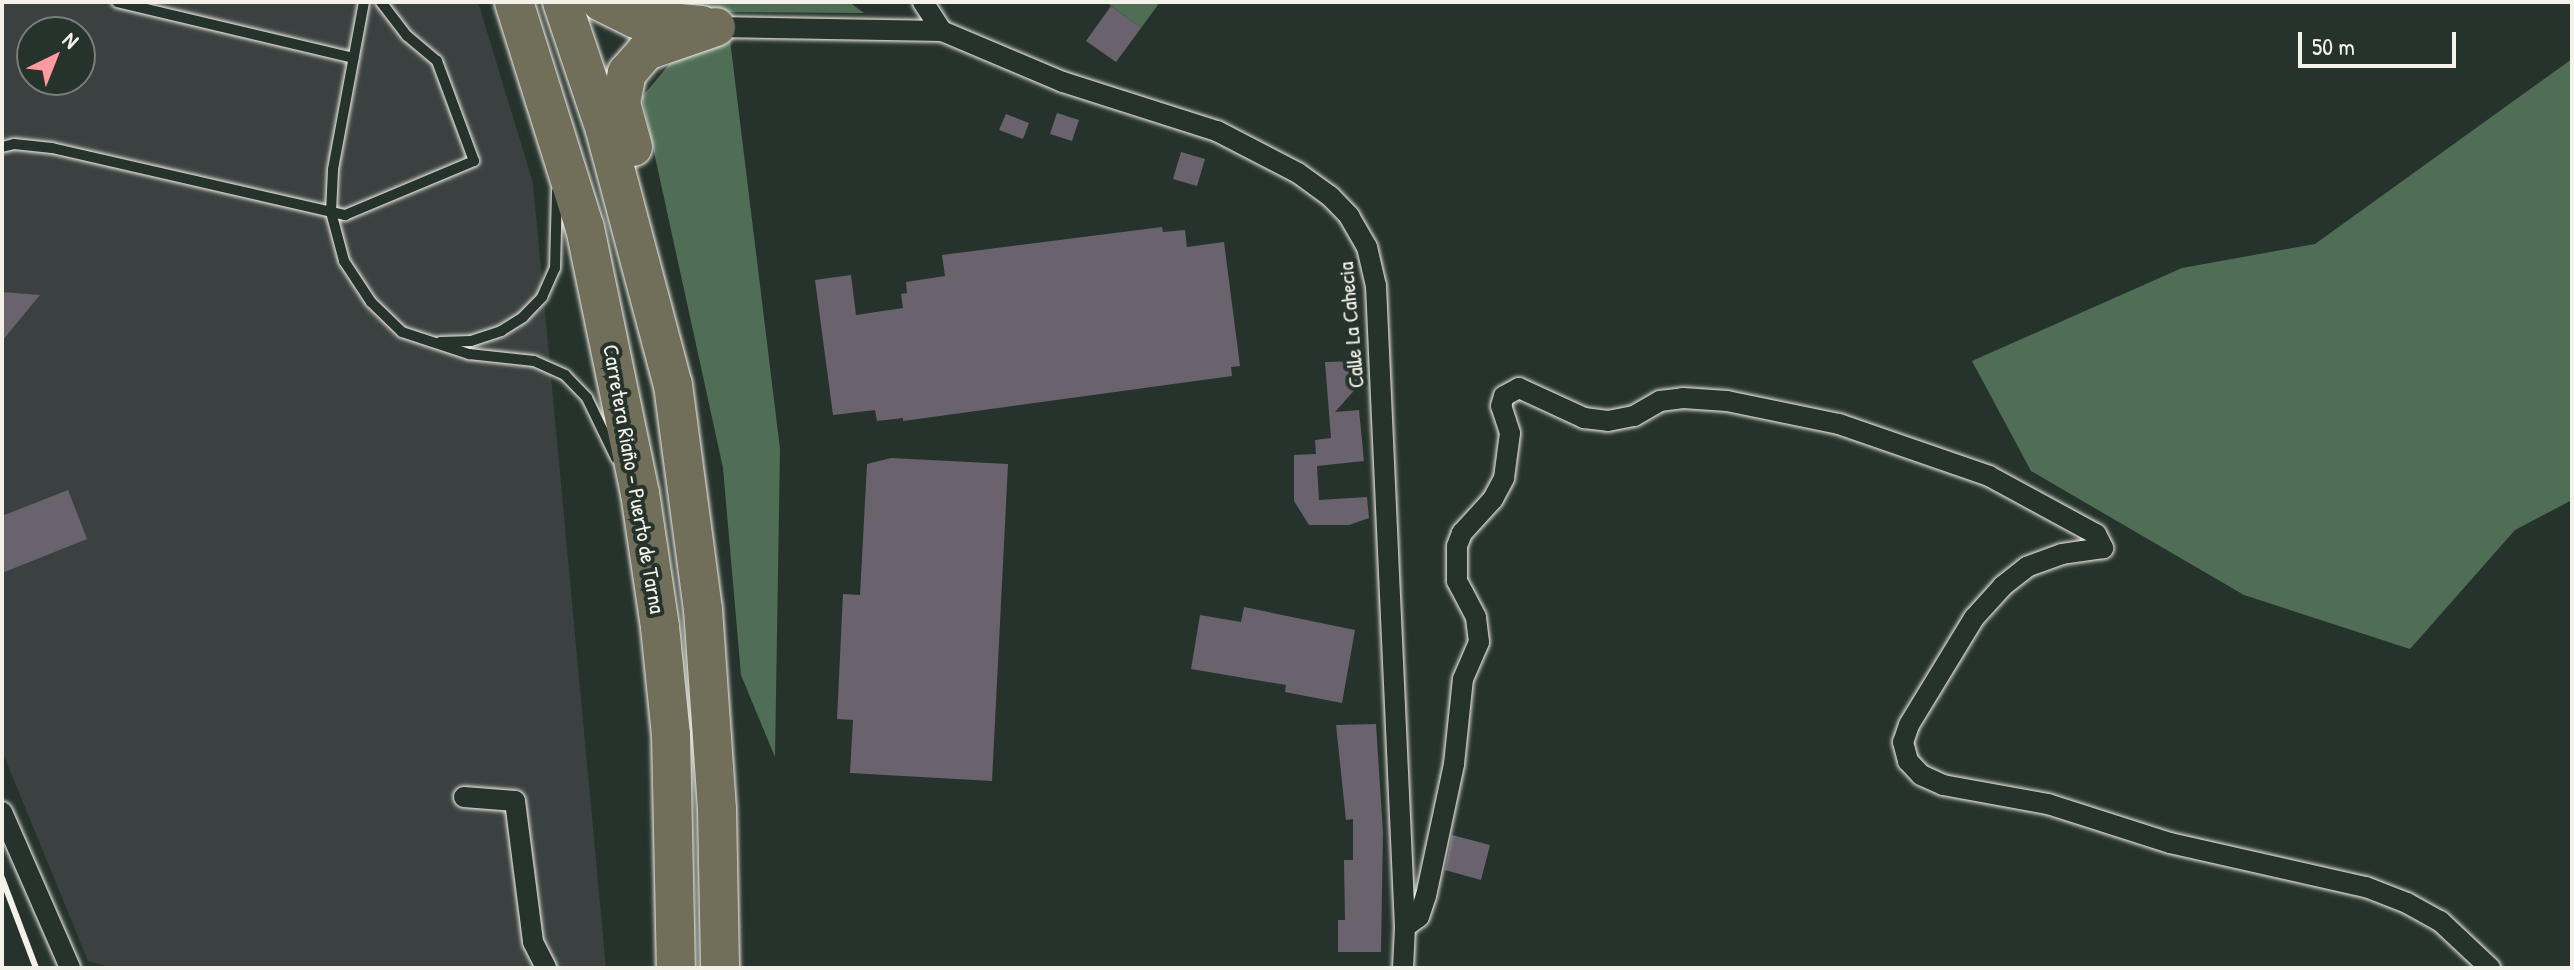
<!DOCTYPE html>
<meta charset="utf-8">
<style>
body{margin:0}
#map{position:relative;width:2574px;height:970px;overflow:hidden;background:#26332d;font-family:"Patrick Hand",sans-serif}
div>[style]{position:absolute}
.built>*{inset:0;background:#3a4140}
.green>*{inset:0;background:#506e56}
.building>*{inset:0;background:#6a636d}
.roads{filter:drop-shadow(0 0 2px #f4f1e8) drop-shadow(0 0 2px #f4f1e8)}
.lane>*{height:10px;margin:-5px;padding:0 5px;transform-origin:5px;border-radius:5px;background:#26332d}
.street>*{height:20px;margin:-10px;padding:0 10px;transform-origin:10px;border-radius:10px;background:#26332d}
.highway>*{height:38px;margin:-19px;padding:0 19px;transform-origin:19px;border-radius:19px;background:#716e59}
.rail>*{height:6px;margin:-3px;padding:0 3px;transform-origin:3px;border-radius:3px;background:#f4f1e8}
span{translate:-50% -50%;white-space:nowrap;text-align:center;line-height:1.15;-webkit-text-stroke:8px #26332d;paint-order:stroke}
.street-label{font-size:22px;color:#f4f1e8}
.frame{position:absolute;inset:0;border:4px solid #f4f1e8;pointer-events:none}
.north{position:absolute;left:16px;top:16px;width:80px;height:80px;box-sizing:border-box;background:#26332d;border:2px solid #787f78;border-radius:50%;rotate:43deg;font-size:22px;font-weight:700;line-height:32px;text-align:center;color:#f4f1e8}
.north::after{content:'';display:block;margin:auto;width:28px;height:36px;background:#ff9aa2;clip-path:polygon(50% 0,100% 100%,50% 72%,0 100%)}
.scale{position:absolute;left:2298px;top:32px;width:158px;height:36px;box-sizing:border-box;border:4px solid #f4f1e8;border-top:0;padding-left:10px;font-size:24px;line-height:28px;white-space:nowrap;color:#f4f1e8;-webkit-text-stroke:6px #26332d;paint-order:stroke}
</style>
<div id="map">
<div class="built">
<i style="clip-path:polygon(evenodd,2px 2px,478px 2px,533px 183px,606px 968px,114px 968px,88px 961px,2px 751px,2px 2px,32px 32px,80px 32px,80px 80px,32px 80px,32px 32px)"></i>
</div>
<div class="green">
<i style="clip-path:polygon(662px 2px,849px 2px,864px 13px,715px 12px)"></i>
<i style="clip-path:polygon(1106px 2px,1160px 2px,1141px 28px)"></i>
<i style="clip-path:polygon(730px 40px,780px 449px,775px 757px,741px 675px,723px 468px,642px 97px,687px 43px)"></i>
<i style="clip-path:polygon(2572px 59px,2572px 500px,2515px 530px,2410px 649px,2244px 595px,2031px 471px,1972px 361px,2182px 268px,2315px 244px)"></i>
</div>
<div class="building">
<i style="clip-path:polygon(1111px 6px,1141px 28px,1116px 62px,1086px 41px)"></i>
<i style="clip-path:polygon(1057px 113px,1079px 120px,1072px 141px,1050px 134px)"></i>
<i style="clip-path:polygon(1006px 114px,1029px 123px,1023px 139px,999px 130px)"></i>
<i style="clip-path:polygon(1181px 152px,1205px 159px,1197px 186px,1173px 179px)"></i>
<i style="clip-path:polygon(1162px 227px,1163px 232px,1185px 230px,1187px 247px,1224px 242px,1240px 366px,1231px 367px,1232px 376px,903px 421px,903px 418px,877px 421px,875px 410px,833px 415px,815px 280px,851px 275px,856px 315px,903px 308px,901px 294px,907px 293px,906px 282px,945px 276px,942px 255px)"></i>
<i style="clip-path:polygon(2px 292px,40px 295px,2px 341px)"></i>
<i style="clip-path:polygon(1358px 361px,1359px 385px,1335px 412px,1359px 410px,1364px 461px,1317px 466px,1319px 500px,1367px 497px,1369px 518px,1349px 525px,1309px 525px,1294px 501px,1294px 455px,1316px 454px,1315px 440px,1331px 438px,1325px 362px)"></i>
<i style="clip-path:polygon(891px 458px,1008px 464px,992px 781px,850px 773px,853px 720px,837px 719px,843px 594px,860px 595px,867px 464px)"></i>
<i style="clip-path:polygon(68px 490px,87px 539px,2px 573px,2px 516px)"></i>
<i style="clip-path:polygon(1244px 607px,1355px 630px,1342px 703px,1285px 692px,1286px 685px,1191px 669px,1200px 615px,1241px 622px)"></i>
<i style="clip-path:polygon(1376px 724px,1383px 832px,1381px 952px,1338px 952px,1338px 920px,1345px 920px,1344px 860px,1353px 860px,1353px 819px,1346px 820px,1336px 725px)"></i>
<i style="clip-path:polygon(1452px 835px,1490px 845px,1481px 880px,1445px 870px)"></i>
</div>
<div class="roads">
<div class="lane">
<i style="left:117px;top:2px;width:243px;rotate:13.3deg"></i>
<i style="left:364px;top:2px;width:171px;rotate:100.5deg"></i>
<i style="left:333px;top:170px;width:42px;rotate:92.7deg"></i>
<i style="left:331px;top:212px;width:51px;rotate:75.1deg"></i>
<i style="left:344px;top:261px;width:49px;rotate:56.6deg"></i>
<i style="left:371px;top:302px;width:43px;rotate:44.1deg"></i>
<i style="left:402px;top:332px;width:71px;rotate:18.2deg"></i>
<i style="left:469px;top:354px;width:65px;rotate:6.1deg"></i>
<i style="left:534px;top:361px;width:34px;rotate:24deg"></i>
<i style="left:565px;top:375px;width:32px;rotate:46deg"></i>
<i style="left:587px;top:398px;width:67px;rotate:64.2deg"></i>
<i style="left:2px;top:147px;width:12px;rotate:-14deg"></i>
<i style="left:14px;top:144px;width:38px;rotate:6deg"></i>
<i style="left:52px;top:148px;width:301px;rotate:12.9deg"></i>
<i style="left:345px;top:215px;width:140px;rotate:-22.7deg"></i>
<i style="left:474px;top:161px;width:107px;rotate:-110.3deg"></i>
<i style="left:437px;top:61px;width:39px;rotate:-140deg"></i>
<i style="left:407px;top:36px;width:43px;rotate:-127.4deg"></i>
<i style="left:440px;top:342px;width:31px;rotate:-2deg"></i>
<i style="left:471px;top:341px;width:32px;rotate:-18deg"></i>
<i style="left:501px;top:331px;width:26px;rotate:-32deg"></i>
<i style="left:523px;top:317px;width:28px;rotate:-46deg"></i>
<i style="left:542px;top:297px;width:32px;rotate:-66deg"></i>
<i style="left:555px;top:268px;width:77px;rotate:-88.5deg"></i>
</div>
<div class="street">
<i style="left:923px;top:2px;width:35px;rotate:57deg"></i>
<i style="left:716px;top:27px;width:226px;rotate:1deg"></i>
<i style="left:942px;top:31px;width:131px;rotate:22.9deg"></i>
<i style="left:1063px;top:82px;width:162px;rotate:17.7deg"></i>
<i style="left:1217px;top:131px;width:91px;rotate:27.4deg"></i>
<i style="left:1298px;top:173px;width:39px;rotate:36deg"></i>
<i style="left:1330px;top:196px;width:28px;rotate:46deg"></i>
<i style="left:1349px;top:216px;width:36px;rotate:60deg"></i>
<i style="left:1367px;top:247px;width:40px;rotate:77deg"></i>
<i style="left:1376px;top:286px;width:642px;rotate:87.41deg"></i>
<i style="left:1405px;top:927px;width:41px;rotate:92.8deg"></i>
<i style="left:464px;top:797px;width:51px;rotate:4.5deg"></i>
<i style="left:515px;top:801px;width:142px;rotate:82.7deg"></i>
<i style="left:533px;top:942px;width:29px;rotate:63deg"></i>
<i style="left:2px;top:812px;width:170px;rotate:66.4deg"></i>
<i style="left:1405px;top:927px;width:17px;rotate:-36deg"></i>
<i style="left:1419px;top:917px;width:22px;rotate:-72deg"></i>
<i style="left:1426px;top:896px;width:135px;rotate:-78deg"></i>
<i style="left:1454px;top:764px;width:85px;rotate:-84deg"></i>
<i style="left:1463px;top:679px;width:40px;rotate:-66.6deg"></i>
<i style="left:1479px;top:642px;width:25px;rotate:-97deg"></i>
<i style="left:1476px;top:617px;width:41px;rotate:-117.8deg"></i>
<i style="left:1457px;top:581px;width:35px;rotate:-90deg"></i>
<i style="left:1457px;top:546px;width:14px;rotate:-69deg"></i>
<i style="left:1462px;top:533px;width:46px;rotate:-47.6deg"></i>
<i style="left:1493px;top:499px;width:24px;rotate:-62deg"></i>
<i style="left:1504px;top:478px;width:45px;rotate:-82.4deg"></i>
<i style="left:1510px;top:433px;width:28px;rotate:-108deg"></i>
<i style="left:1501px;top:406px;width:10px;rotate:-73deg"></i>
<i style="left:1504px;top:396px;width:17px;rotate:-28deg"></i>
<i style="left:1519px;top:388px;width:72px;rotate:24.8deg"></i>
<i style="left:1584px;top:418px;width:24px;rotate:7deg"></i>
<i style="left:1608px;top:421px;width:26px;rotate:-11deg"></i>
<i style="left:1634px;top:416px;width:30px;rotate:-30deg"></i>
<i style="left:1660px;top:401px;width:23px;rotate:-7deg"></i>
<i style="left:1683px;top:398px;width:44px;rotate:3.9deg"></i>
<i style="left:1727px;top:401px;width:114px;rotate:11.6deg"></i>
<i style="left:1839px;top:424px;width:159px;rotate:19.1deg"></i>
<i style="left:1989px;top:476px;width:122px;rotate:28.5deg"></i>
<i style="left:2096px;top:534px;width:16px;rotate:63deg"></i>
<i style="left:2103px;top:548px;width:41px;rotate:171.7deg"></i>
<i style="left:2062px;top:554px;width:37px;rotate:160deg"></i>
<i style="left:2027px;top:567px;width:31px;rotate:142deg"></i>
<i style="left:2003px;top:586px;width:43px;rotate:132.2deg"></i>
<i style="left:1974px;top:618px;width:125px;rotate:121.3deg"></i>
<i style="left:1909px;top:725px;width:18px;rotate:109deg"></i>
<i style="left:1903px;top:742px;width:20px;rotate:75deg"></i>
<i style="left:1908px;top:761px;width:19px;rotate:47deg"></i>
<i style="left:1921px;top:775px;width:24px;rotate:24deg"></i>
<i style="left:1943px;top:785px;width:107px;rotate:10.3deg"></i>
<i style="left:2048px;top:804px;width:128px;rotate:17.7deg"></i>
<i style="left:2170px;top:843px;width:201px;rotate:12.7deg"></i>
<i style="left:2366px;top:887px;width:44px;rotate:21.3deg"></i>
<i style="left:2407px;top:903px;width:38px;rotate:29deg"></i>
<i style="left:2440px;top:921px;width:69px;rotate:43.2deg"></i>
</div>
<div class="highway">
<i style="left:514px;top:2px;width:237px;rotate:72.6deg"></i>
<i style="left:585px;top:228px;width:271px;rotate:78.3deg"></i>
<i style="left:640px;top:493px;width:135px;rotate:81.5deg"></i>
<i style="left:660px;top:627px;width:109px;rotate:84.2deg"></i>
<i style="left:671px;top:735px;width:233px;rotate:88.8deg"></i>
<i style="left:562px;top:2px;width:135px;rotate:71.4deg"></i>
<i style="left:605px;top:130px;width:264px;rotate:75.1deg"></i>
<i style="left:673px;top:385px;width:226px;rotate:82.4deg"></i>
<i style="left:703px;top:609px;width:200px;rotate:86deg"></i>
<i style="left:717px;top:809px;width:159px;rotate:88.9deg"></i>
<i style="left:601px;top:2px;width:39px;rotate:26deg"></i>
<i style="left:636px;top:19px;width:66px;rotate:5.2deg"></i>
<i style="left:633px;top:147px;width:46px;rotate:-105.3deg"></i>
<i style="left:621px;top:103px;width:31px;rotate:-79deg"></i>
<i style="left:627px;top:73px;width:29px;rotate:-49deg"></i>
<i style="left:646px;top:51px;width:74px;rotate:-18.9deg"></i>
</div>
</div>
<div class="rail">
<i style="left:2px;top:878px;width:96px;rotate:69.3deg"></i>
</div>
<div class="street-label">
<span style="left:1351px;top:325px;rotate:-95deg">Calle La Cahecia</span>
<span style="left:634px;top:479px;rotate:80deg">Carretera Riaño - Puerto de Tarna</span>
</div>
<div class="frame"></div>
<div class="north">N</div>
<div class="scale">50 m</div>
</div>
